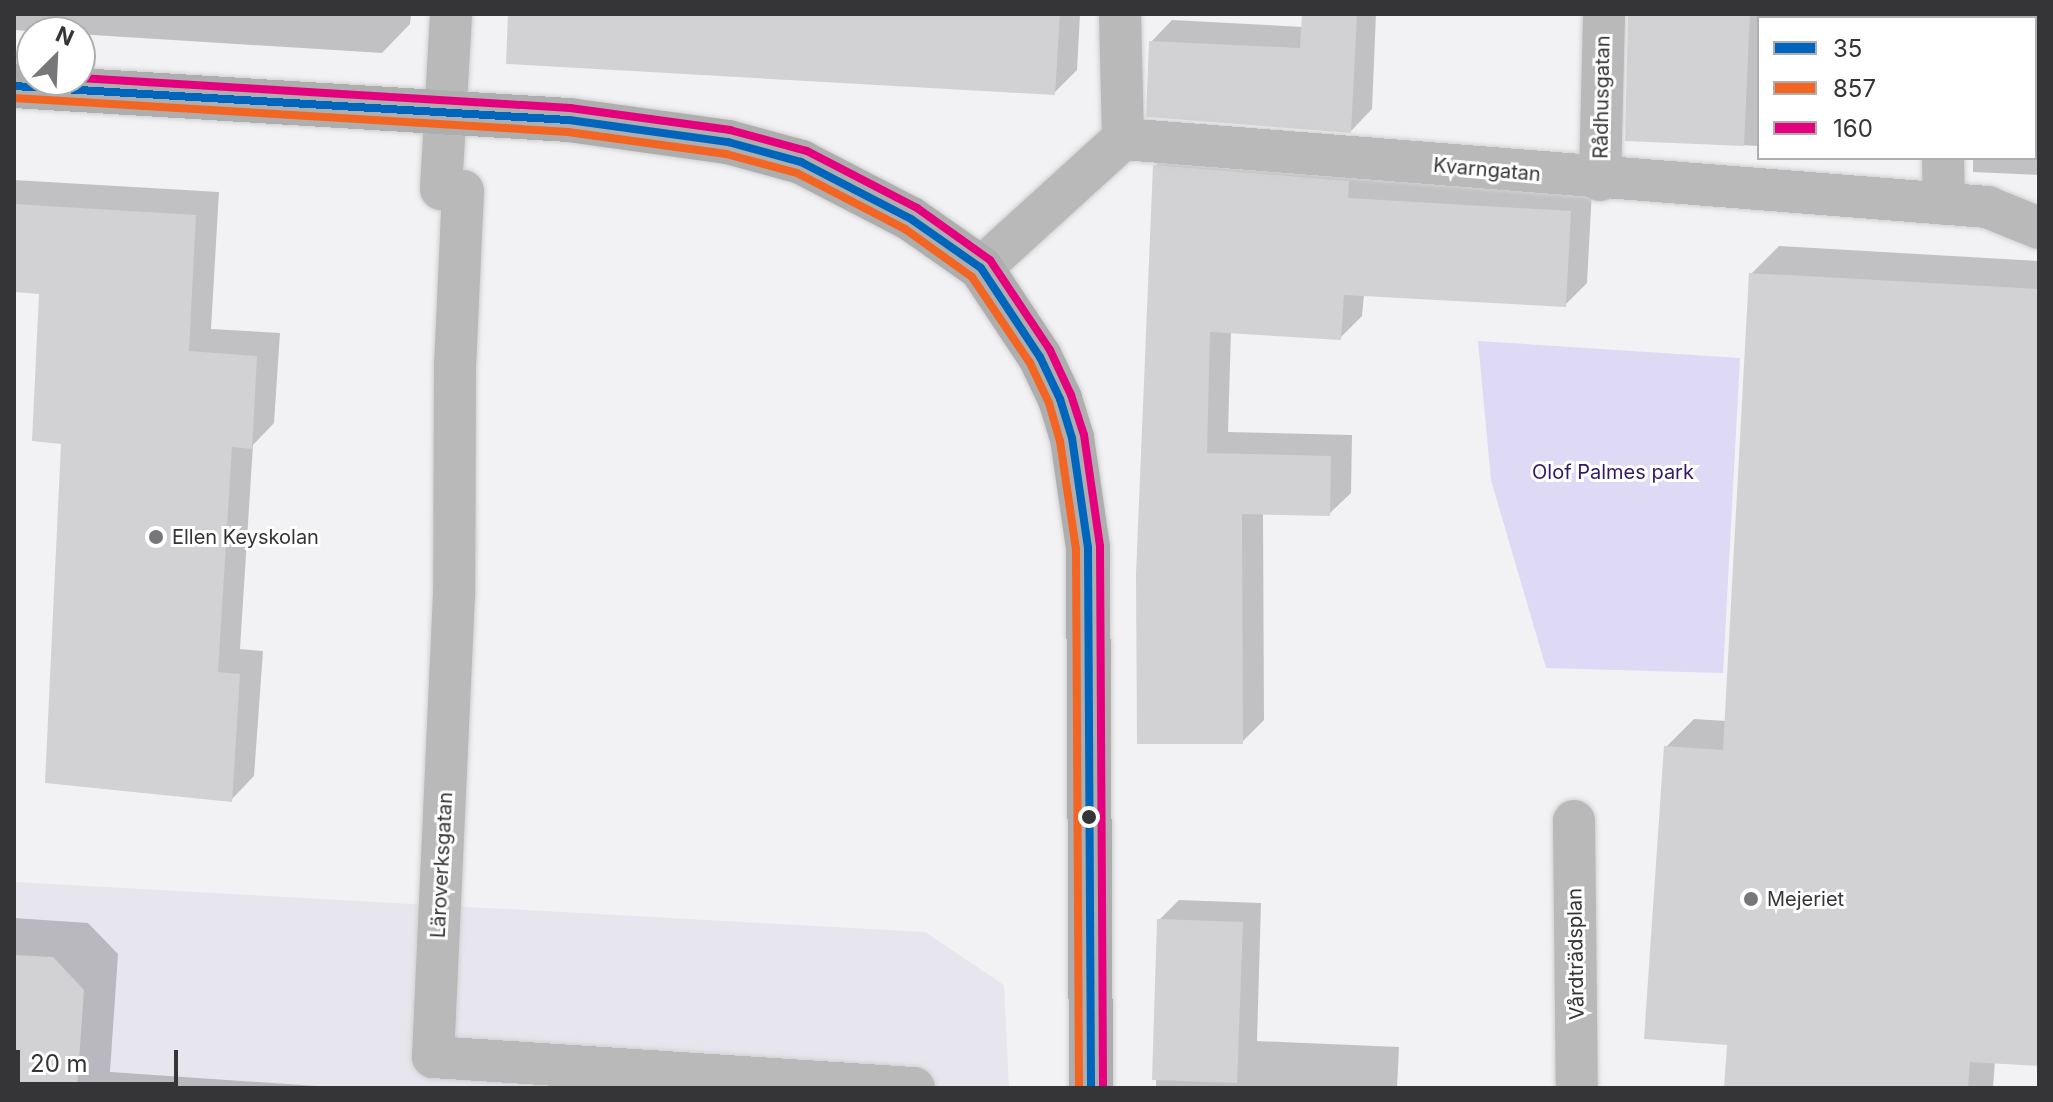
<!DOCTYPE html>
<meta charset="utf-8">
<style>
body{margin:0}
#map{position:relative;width:2053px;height:1102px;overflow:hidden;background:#f2f2f4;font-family:Inter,sans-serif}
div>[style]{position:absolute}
.built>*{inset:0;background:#e7e6ee}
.green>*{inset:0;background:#ded9f5}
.shadow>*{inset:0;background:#0003}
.building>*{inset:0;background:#d2d2d4}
.roads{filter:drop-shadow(0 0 2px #d0d0d2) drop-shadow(0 0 2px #d0d0d2)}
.street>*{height:42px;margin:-21px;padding:0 21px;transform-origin:21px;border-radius:21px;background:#b9b9b9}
.secondary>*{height:44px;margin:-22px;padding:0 22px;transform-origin:22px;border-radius:22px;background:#aeaeae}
.bus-1>*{height:8px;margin:-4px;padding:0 4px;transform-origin:4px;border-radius:4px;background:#0065bd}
.bus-2>*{height:8px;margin:-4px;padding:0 4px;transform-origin:4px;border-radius:4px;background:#f26522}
.bus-3>*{height:8px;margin:-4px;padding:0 4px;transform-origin:4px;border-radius:4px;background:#e5007d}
.dots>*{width:22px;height:22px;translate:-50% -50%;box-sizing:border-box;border:4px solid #fff;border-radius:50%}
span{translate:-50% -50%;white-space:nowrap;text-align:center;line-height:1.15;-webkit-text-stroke:6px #fff;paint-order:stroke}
.street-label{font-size:20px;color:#353537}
.park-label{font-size:20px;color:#341965}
.poi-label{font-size:20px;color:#353537}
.left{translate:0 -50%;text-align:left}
.frame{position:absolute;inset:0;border:16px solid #353537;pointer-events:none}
.legend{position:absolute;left:1757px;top:16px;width:280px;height:144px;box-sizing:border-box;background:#fff;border:2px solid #aeaeaf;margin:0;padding:10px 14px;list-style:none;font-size:24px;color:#353537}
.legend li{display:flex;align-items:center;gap:16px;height:40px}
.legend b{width:40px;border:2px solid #aeaeaf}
.north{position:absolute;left:16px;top:16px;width:80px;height:80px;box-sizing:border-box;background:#fff;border:2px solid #aeaeaf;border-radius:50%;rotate:24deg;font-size:22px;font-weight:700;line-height:32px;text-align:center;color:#353537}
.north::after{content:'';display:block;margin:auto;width:28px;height:36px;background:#777779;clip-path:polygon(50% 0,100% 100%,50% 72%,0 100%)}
.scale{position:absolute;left:16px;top:1050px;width:162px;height:36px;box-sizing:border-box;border:4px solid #353537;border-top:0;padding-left:10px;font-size:24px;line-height:28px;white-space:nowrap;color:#353537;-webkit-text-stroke:6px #fff;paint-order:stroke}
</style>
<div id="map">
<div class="built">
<i style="clip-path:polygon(14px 882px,925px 932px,1004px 985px,1009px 1088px,14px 1088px)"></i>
</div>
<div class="green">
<i style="clip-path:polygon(1478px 341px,1740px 358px,1723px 673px,1546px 668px,1491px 480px)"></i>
</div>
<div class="shadow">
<i style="clip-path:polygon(14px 14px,411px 14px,410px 24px,382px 53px,14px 30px)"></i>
<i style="clip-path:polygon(511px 14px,1080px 14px,1077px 70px,1054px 93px)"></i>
<i style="clip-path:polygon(1304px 14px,1376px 14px,1372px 109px,1351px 131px,1151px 42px,1172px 20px,1303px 27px)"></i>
<i style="clip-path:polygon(1630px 14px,1913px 14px,1759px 18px,1759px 146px,1627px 139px)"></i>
<i style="clip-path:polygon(1980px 14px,2039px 14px,2039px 175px,1973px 172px,1973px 158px,2035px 158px,2035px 18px,1980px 18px)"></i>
<i style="clip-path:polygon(1177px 145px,1592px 190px,1587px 283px,1565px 305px,1364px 294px,1362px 316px,1340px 338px,1231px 331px,1228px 432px,1352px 435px,1351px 493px,1329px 514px,1263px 513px,1264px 720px,1242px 742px,1155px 166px)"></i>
<i style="clip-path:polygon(14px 180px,219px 192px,211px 329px,280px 333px,274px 423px,253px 445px,240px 649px,263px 651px,254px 776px,231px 800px,63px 442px,41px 292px,14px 290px)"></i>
<i style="clip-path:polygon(1779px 246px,2039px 261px,2039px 1064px,1995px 1061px,1993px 1088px,1728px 1088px,1729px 1044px,1666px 747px,1694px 719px,1726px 721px,1751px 274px)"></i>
<i style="clip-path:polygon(1179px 900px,1261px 903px,1257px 1041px,1399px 1047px,1397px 1088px,1156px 1088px,1159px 920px)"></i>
<i style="clip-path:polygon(14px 918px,88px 923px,118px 954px,110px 1072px,346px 1088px,14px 1088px)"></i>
</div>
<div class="building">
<i style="clip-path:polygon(508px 14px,1060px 14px,1055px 95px,506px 64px)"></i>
<i style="clip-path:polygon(1302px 14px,1357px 14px,1351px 133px,1146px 117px,1149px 41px,1300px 48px)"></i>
<i style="clip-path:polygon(1628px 14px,1750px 14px,1744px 146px,1625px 141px)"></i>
<i style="clip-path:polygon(1153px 165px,1349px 181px,1348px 198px,1571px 211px,1566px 307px,1344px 295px,1341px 340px,1210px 332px,1207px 453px,1331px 456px,1330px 516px,1242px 514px,1243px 744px,1137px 744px,1136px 574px)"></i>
<i style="clip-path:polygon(14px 204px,196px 215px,189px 351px,257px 356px,252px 449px,232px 447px,218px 672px,240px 674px,232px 802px,45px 783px,61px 444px,32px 441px,39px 294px,14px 292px)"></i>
<i style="clip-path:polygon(1749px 273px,2039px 289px,2039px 1066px,1970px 1062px,1968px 1088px,1724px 1088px,1727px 1045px,1644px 1039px,1664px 746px,1723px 750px)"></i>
<i style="clip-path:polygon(1157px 919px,1243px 922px,1237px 1083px,1152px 1080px)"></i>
<i style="clip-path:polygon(14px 955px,53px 957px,84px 990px,77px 1088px,14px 1088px)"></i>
</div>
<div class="roads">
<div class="street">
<i style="left:1120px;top:14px;width:125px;rotate:88.6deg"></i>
<i style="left:1942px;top:14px;width:4px;rotate:90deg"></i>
<i style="left:1943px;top:158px;width:46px;rotate:88.8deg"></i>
<i style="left:1600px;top:180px;width:166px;rotate:-88.6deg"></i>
<i style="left:441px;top:189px;width:175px;rotate:-86.7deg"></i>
<i style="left:463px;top:191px;width:173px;rotate:92.6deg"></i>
<i style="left:455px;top:364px;width:230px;rotate:90.2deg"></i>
<i style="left:454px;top:594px;width:463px;rotate:92.6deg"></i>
<i style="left:433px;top:1057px;width:482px;rotate:3.7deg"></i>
<i style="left:981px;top:268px;width:192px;rotate:-42.3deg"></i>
<i style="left:1123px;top:139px;width:867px;rotate:4.5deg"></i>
<i style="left:1987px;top:207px;width:56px;rotate:22deg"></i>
<i style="left:1574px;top:821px;width:267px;rotate:89.4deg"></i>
</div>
<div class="secondary">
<i style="left:14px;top:86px;width:556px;rotate:3.51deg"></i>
<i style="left:569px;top:120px;width:161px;rotate:7.9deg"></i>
<i style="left:728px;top:142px;width:76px;rotate:15.3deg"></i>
<i style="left:801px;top:162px;width:124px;rotate:27.4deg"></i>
<i style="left:911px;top:219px;width:85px;rotate:35deg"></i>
<i style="left:981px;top:268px;width:107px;rotate:56.5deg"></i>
<i style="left:1040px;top:357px;width:47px;rotate:64.5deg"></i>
<i style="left:1060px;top:399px;width:41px;rotate:72.9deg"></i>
<i style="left:1072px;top:438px;width:111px;rotate:81.7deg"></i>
<i style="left:1088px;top:548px;width:540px;rotate:89.68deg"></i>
</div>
</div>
<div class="bus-1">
<i style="left:14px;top:86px;width:556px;rotate:3.51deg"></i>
<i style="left:569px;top:120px;width:161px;rotate:7.9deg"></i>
<i style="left:728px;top:142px;width:76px;rotate:15.3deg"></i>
<i style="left:801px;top:162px;width:124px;rotate:27.4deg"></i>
<i style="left:911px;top:219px;width:85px;rotate:35deg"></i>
<i style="left:981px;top:268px;width:107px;rotate:56.5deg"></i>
<i style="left:1040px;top:357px;width:47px;rotate:64.5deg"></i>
<i style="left:1060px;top:399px;width:41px;rotate:72.9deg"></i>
<i style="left:1072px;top:438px;width:111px;rotate:81.7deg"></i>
<i style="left:1088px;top:548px;width:540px;rotate:89.68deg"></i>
</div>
<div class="bus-2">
<i style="left:14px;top:98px;width:555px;rotate:3.51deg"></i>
<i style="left:568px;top:132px;width:160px;rotate:7.9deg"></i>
<i style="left:726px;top:154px;width:73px;rotate:15deg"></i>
<i style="left:797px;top:173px;width:122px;rotate:27.4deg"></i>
<i style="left:905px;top:229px;width:82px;rotate:35.6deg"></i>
<i style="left:972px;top:277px;width:104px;rotate:56deg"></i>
<i style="left:1030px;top:363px;width:44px;rotate:64.6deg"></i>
<i style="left:1049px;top:403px;width:40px;rotate:74deg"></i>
<i style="left:1060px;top:441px;width:109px;rotate:81.6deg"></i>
<i style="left:1076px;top:549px;width:539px;rotate:89.68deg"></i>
</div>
<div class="bus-3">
<i style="left:80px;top:78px;width:491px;rotate:3.5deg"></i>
<i style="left:570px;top:108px;width:162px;rotate:7.8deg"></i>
<i style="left:730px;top:130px;width:80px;rotate:15.3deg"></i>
<i style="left:807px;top:151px;width:124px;rotate:27.4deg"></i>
<i style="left:917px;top:208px;width:90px;rotate:35.5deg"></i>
<i style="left:990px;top:260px;width:108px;rotate:56.3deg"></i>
<i style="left:1050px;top:350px;width:50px;rotate:65deg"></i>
<i style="left:1071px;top:395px;width:42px;rotate:72deg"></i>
<i style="left:1084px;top:435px;width:112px;rotate:81.8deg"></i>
<i style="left:1100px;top:546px;width:542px;rotate:89.68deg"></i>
</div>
<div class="dots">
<i style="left:156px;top:537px;background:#777779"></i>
<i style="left:1089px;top:817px;background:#353537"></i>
<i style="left:1751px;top:899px;background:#777779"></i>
</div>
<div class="street-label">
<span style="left:1602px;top:97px;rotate:-89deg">Rådhusgatan</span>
<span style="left:1487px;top:170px;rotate:5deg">Kvarngatan</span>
<span style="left:442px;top:865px;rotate:-87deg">Läroverksgatan</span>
<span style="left:1576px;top:954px;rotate:-91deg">Vårdträdsplan</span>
</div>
<div class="park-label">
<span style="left:1613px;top:472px">Olof Palmes park</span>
</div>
<div class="poi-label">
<span class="left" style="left:172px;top:537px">Ellen Keyskolan</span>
<span class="left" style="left:1767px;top:899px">Mejeriet</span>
</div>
<div class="frame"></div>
<ul class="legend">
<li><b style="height:10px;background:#0065bd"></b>35</li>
<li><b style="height:10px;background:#f26522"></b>857</li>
<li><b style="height:10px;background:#e5007d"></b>160</li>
</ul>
<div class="north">N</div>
<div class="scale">20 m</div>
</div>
